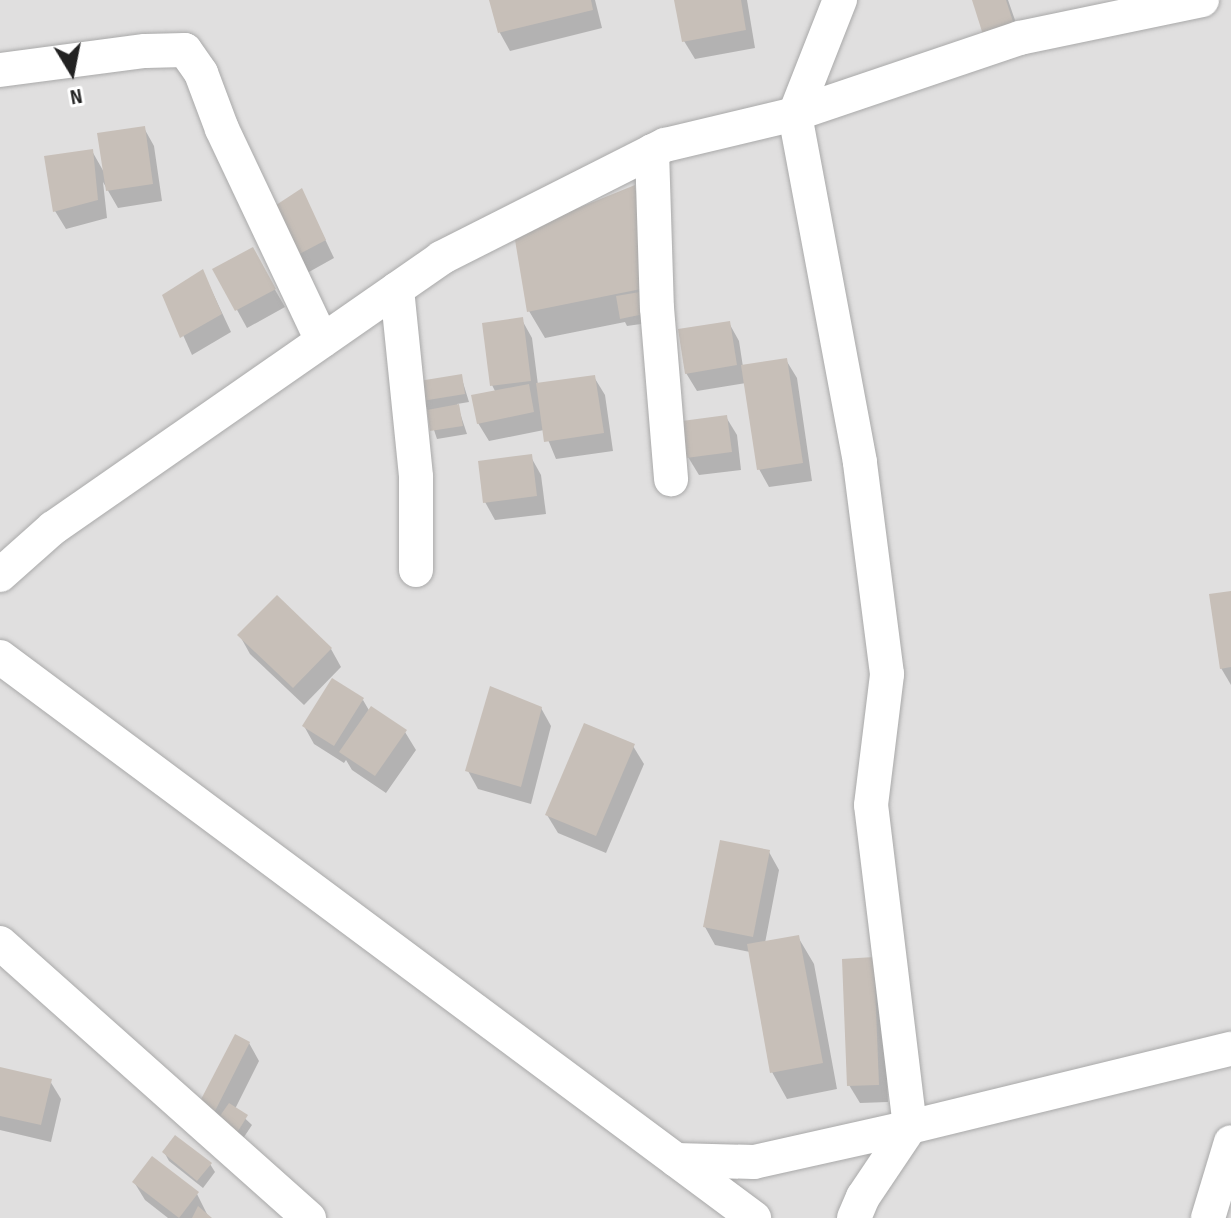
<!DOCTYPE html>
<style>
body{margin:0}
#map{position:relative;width:1231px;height:1218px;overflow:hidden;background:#f2efe9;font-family:"Sofia Sans Condensed",sans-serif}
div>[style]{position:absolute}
.residential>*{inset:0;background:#e0dfdf}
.shadow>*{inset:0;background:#0003}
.building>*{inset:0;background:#c7bfb8}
.roads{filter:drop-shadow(0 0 2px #a9a9a9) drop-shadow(0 0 2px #a9a9a9)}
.street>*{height:34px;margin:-17px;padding:0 17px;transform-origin:17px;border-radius:17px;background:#fff}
span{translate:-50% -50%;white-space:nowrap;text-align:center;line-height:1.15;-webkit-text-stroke:7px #fff;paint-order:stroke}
.north{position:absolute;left:32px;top:32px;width:80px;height:80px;-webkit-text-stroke:6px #fff;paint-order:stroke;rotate:170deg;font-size:22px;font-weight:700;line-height:32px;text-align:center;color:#222}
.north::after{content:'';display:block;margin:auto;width:28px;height:36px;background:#222;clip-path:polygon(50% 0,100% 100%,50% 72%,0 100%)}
</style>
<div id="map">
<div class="residential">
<i style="clip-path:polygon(0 0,1231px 0,1231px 1218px,0 1218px)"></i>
</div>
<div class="shadow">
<i style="clip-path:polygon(491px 0,595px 0,602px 28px,510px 51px,500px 33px)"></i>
<i style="clip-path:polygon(677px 0,747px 0,755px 48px,695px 59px,684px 41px)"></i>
<i style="clip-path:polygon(974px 0,1008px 0,1025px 49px)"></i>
<i style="clip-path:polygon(144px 128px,154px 146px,162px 201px,118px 208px,103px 182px,107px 218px,66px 229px,55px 211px,92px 151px,105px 174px)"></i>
<i style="clip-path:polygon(634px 188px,650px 214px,648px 323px,627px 326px,625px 322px,545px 338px,529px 311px)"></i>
<i style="clip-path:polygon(302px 191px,334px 258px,300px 277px,269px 212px)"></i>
<i style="clip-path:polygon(252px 250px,285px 307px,247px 328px,215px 270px)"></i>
<i style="clip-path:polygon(203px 272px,231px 332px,192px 355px,165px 295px)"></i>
<i style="clip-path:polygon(522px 320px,532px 338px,538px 385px,594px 377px,605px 395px,613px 451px,556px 459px,544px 430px,489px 441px,478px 423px,496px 393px,492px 385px)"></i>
<i style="clip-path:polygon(729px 323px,739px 341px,743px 367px,786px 360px,797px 378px,812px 481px,769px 487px,759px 469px,746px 383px,697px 391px,686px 373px)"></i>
<i style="clip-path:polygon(461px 376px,469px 402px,457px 404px,467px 434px,437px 439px,424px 400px)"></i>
<i style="clip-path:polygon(726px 417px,737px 435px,741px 470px,699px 475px,688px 457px)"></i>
<i style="clip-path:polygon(531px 457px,541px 475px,546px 514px,495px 520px,485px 502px)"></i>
<i style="clip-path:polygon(1231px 593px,1231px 685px,1221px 668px)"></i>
<i style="clip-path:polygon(240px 636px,331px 649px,341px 667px,304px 705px,250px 654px)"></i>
<i style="clip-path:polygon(363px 700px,370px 712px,405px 732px,416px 750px,386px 793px,352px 770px,346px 760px,344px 763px,314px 744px,304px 726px)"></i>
<i style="clip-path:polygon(541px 708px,551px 726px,531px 804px,478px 789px,468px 771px)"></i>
<i style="clip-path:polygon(633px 746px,644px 764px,606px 853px,558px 833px,547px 815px)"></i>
<i style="clip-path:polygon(769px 852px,779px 870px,765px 943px,798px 937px,814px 964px,837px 1089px,787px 1099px,772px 1072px,750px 952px,715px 945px,705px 927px)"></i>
<i style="clip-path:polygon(844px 960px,883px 977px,888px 1102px,860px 1103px,849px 1085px)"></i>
<i style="clip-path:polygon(249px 1043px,259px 1061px,235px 1109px,252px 1125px,240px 1143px,199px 1107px)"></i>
<i style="clip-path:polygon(0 1071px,50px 1081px,61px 1099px,51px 1142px,0 1130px)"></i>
<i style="clip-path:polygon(164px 1152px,210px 1164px,215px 1172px,203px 1188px,169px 1161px)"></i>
<i style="clip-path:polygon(134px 1182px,197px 1194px,209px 1218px,168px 1218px,145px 1200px)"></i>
</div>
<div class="building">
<i style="clip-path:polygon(489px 0,591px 0,593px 10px,498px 33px)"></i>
<i style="clip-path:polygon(674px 0,741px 0,746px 30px,682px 42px)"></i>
<i style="clip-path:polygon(972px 0,1006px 0,1016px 31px,985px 41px)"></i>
<i style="clip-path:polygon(145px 126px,153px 184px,106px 191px,97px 133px)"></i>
<i style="clip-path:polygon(93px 149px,98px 200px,53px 212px,44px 156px)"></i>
<i style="clip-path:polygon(635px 185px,646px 288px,527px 312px,514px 234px)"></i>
<i style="clip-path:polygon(302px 188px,326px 240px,288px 260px,267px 211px)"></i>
<i style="clip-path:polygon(253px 247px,276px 289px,235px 311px,212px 269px)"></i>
<i style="clip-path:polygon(203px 269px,222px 314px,180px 338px,162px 295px)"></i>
<i style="clip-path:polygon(640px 292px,644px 314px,620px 319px,616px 296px)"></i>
<i style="clip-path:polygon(523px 317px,531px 381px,490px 386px,482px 323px)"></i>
<i style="clip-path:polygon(730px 321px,737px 365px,685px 374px,678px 329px)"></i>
<i style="clip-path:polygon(787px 358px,803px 463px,757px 470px,741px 365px)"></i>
<i style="clip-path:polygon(462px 374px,465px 394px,422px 401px,419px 381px)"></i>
<i style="clip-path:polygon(595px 375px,604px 433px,544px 442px,536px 383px)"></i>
<i style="clip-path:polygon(529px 384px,534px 412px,477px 424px,471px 395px)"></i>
<i style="clip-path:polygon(459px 404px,463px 426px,430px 431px,427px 410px)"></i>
<i style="clip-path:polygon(727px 415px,732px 452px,686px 458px,682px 421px)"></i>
<i style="clip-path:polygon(532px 454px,537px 496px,483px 503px,478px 461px)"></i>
<i style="clip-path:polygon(1231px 591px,1231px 667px,1220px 669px,1209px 594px)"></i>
<i style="clip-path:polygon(277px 595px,332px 648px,293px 688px,237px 635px)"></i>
<i style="clip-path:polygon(332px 678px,364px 698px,334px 746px,302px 726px)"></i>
<i style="clip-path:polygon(490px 686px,542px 707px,521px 787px,465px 771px)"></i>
<i style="clip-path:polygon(371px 706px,407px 730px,375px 776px,339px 752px)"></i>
<i style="clip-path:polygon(584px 723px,635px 744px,596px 836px,545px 815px)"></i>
<i style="clip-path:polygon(720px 840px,770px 850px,753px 937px,703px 927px)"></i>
<i style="clip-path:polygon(799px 935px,823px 1063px,770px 1073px,747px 944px)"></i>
<i style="clip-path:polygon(874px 957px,879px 1085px,847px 1086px,842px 959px)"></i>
<i style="clip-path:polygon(235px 1034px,250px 1042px,213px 1115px,197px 1107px)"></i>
<i style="clip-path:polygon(0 1067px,52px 1079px,41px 1125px,0 1116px)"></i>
<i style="clip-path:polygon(229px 1103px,248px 1115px,235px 1136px,215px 1123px)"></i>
<i style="clip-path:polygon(175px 1135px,212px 1163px,197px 1181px,162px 1152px)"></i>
<i style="clip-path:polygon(152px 1156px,199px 1192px,179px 1218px,132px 1182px)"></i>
<i style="clip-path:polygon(198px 1206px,212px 1218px,192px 1218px)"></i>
</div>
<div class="roads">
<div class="street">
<i style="left:0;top:70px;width:146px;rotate:-7.5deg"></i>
<i style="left:145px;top:51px;width:40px;rotate:-1.4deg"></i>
<i style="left:185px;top:50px;width:28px;rotate:55deg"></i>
<i style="left:201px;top:73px;width:60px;rotate:69.4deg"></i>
<i style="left:222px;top:129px;width:234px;rotate:64.7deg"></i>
<i style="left:652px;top:151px;width:157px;rotate:88.2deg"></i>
<i style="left:657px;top:308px;width:172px;rotate:85.3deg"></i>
<i style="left:397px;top:289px;width:189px;rotate:84.2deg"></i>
<i style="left:416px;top:477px;width:93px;rotate:90deg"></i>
<i style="left:0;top:575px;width:71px;rotate:-41.6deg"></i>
<i style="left:53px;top:528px;width:473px;rotate:-34.8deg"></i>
<i style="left:441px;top:258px;width:251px;rotate:-26.8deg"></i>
<i style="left:665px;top:145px;width:134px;rotate:-13.4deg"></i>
<i style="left:795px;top:114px;width:237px;rotate:-18.7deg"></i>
<i style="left:1020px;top:38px;width:186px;rotate:-11.8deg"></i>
<i style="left:0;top:657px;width:940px;rotate:36.65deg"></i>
<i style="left:0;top:943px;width:414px;rotate:41.7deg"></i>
<i style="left:676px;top:1160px;width:78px;rotate:1.5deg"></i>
<i style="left:754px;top:1162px;width:160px;rotate:-12.6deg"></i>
<i style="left:910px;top:1127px;width:324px;rotate:-96.9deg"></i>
<i style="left:871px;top:805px;width:132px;rotate:-83deg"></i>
<i style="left:887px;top:674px;width:214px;rotate:-97.3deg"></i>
<i style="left:860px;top:462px;width:354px;rotate:-100.6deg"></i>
<i style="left:795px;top:114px;width:123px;rotate:-68.5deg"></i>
<i style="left:854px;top:1218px;width:23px;rotate:-67deg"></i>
<i style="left:863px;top:1197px;width:84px;rotate:-56.1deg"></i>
<i style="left:910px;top:1127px;width:330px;rotate:-13.7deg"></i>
<i style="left:1208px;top:1218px;width:79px;rotate:-73.2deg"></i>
</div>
</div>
<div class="north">N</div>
</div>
